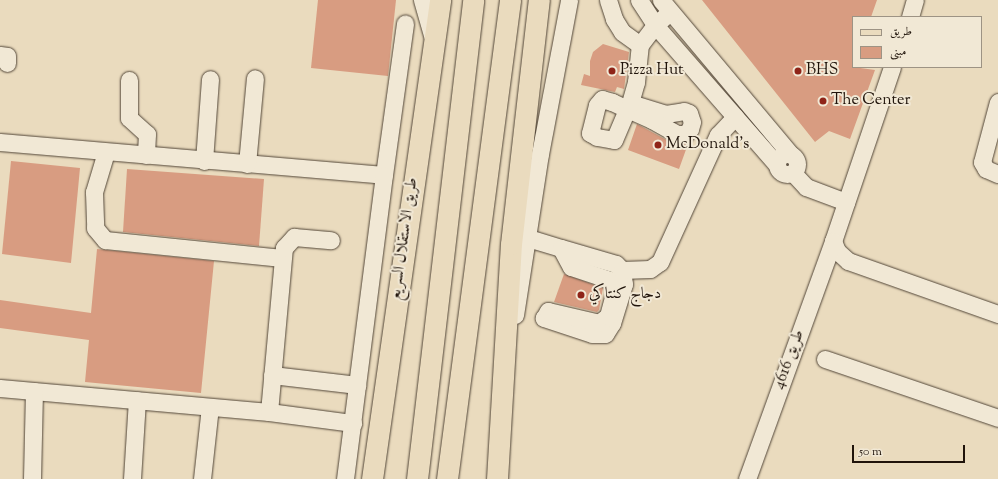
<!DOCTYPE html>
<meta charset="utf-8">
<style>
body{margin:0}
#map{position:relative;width:998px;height:479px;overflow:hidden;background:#eadbbe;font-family:"Sorts Mill Goudy",Amiri,serif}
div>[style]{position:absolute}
.building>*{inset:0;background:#d89c81}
.roads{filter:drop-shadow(0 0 1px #524638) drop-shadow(0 0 1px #524638)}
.minor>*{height:17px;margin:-8.5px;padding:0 8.5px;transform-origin:8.5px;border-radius:8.5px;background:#f1e8d5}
.minor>.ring{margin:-8.5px;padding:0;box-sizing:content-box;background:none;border:17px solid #f1e8d5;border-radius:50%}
.major>*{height:21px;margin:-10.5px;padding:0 10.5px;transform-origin:10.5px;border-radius:10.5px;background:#eadbbe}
.dots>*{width:11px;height:11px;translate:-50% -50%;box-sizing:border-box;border:2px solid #f1e8d5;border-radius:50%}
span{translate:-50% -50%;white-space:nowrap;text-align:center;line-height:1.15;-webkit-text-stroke:4px #f1e8d5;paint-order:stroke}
.poi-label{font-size:16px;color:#20140b}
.left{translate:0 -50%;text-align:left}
.street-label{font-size:16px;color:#20140b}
.legend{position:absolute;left:852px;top:16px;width:130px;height:52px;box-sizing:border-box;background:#f1e8d5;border:1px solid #9d9384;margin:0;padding:5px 7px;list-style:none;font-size:12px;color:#20140b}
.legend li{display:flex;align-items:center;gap:8px;height:20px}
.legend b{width:20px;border:1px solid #9d9384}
.scale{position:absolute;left:852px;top:445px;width:113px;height:18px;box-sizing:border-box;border:2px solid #20140b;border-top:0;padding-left:5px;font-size:12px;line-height:14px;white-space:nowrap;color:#20140b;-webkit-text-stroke:3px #f1e8d5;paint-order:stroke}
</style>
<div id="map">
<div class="building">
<i style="clip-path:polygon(318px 0,396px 0,388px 76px,311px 68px)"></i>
<i style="clip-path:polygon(702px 0,877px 0,871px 17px,853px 17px,853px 67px,875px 70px,850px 139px,829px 131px,815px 142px)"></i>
<i style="clip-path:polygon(603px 44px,629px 52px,624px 89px,617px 87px,615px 92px,581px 85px,584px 74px,590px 76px,590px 61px,593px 52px)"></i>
<i style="clip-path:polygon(637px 124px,672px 143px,688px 144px,679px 169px,628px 150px)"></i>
<i style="clip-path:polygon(11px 161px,80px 168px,71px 263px,2px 254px)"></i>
<i style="clip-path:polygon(127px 169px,264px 179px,259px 246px,123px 232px)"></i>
<i style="clip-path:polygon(97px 249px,214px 261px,201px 393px,85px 382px,89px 340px,0 328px,0 300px,91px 313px)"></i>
<i style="clip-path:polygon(564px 274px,603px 288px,599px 310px,597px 312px,554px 302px)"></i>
</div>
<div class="roads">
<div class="minor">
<i style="left:422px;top:0;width:37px;rotate:74deg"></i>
<i style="left:608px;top:0;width:20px;rotate:72deg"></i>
<i style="left:614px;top:19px;width:15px;rotate:58deg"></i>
<i style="left:622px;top:32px;width:22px;rotate:36deg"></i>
<i style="left:639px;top:0;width:30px;rotate:57deg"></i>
<i style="left:655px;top:25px;width:186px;rotate:48.9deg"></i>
<i style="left:661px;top:0;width:201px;rotate:50deg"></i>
<i style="left:910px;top:17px;width:18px;rotate:-74deg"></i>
<i style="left:0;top:55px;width:7px;rotate:8deg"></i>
<i style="left:7px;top:56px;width:7px;rotate:90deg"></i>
<i style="left:892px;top:67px;width:184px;rotate:108.7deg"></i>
<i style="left:833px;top:241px;width:11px;rotate:68deg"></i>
<i style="left:837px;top:251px;width:15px;rotate:42deg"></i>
<i style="left:848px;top:261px;width:159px;rotate:19.5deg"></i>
<i style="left:129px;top:80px;width:38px;rotate:90deg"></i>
<i style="left:129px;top:118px;width:24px;rotate:42deg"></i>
<i style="left:147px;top:134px;width:21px;rotate:93deg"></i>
<i style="left:998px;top:102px;width:62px;rotate:104.9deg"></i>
<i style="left:982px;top:162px;width:8px;rotate:60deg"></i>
<i style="left:986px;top:169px;width:13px;rotate:23deg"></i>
<i style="left:630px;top:103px;width:38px;rotate:17deg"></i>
<i style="left:666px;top:114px;width:18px;rotate:-9deg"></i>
<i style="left:684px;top:111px;width:5px;rotate:22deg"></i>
<i style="left:689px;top:113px;width:9px;rotate:72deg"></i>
<i style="left:692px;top:122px;width:7px;rotate:106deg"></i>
<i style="left:690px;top:129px;width:7px;rotate:135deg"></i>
<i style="left:685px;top:134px;width:8px;rotate:180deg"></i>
<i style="left:677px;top:134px;width:29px;rotate:-151deg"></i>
<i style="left:652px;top:120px;width:27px;rotate:-156deg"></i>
<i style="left:627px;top:109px;width:17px;rotate:-155deg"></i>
<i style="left:612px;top:102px;width:10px;rotate:-163deg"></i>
<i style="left:602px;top:99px;width:8px;rotate:130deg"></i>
<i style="left:597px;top:105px;width:29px;rotate:104deg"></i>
<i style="left:590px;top:133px;width:8px;rotate:30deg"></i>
<i style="left:597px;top:137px;width:17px;rotate:10deg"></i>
<i style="left:614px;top:140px;width:34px;rotate:-67deg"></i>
<i style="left:627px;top:109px;width:7px;rotate:-63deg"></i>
<i style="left:630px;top:103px;width:22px;rotate:-74deg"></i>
<i style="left:636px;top:82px;width:37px;rotate:-84deg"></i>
<i style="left:640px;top:45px;width:25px;rotate:-53deg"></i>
<i style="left:655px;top:25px;width:20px;rotate:-41deg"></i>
<i style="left:0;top:142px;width:385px;rotate:4.9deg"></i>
<i style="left:384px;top:175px;width:153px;rotate:-82.1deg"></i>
<i style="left:106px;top:152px;width:42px;rotate:106.7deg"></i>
<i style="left:94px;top:192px;width:36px;rotate:88deg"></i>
<i style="left:95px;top:228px;width:16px;rotate:50deg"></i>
<i style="left:105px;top:240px;width:178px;rotate:5.8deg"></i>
<i class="ring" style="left:777px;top:154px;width:3px;height:3px"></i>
<i style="left:204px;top:161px;width:82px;rotate:-85.8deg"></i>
<i style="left:247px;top:164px;width:86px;rotate:-84.7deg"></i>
<i style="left:793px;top:173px;width:19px;rotate:47deg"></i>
<i style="left:806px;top:187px;width:43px;rotate:20.6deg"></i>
<i style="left:528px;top:238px;width:34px;rotate:17deg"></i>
<i style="left:561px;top:248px;width:57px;rotate:16.2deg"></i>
<i style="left:616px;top:264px;width:8px;rotate:45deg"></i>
<i style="left:622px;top:270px;width:14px;rotate:82deg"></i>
<i style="left:624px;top:284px;width:41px;rotate:107.1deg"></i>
<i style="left:612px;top:323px;width:13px;rotate:122deg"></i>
<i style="left:605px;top:334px;width:13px;rotate:180deg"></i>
<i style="left:592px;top:334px;width:51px;rotate:-161.6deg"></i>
<i style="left:544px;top:318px;width:8px;rotate:-60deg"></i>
<i style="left:548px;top:311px;width:52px;rotate:13.2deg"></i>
<i style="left:599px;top:323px;width:11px;rotate:-38deg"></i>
<i style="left:608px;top:316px;width:27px;rotate:-75deg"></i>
<i style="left:615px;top:290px;width:11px;rotate:-117deg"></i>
<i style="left:610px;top:280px;width:41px;rotate:-161.6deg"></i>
<i style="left:571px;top:267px;width:21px;rotate:-118deg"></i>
<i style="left:622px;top:270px;width:28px;rotate:-2deg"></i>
<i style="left:650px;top:269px;width:12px;rotate:-35deg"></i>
<i style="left:660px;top:262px;width:140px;rotate:-65.5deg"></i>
<i style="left:718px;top:135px;width:25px;rotate:-47deg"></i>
<i style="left:515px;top:315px;width:163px;rotate:-81.2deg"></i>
<i style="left:540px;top:154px;width:157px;rotate:-79.3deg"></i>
<i style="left:825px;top:359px;width:183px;rotate:18.8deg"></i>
<i style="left:272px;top:375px;width:86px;rotate:6.7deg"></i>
<i style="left:0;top:388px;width:270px;rotate:5.1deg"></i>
<i style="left:269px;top:412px;width:85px;rotate:7.5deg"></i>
<i style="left:269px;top:412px;width:165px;rotate:-84.8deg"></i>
<i style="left:284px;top:248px;width:15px;rotate:-48deg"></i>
<i style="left:294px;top:237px;width:37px;rotate:5deg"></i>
<i style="left:32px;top:479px;width:88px;rotate:-88.7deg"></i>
<i style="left:132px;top:479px;width:79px;rotate:-86.4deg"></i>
<i style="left:202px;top:479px;width:72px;rotate:-83.7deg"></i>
<i style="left:345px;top:479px;width:306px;rotate:-82.7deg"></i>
<i style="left:747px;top:479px;width:253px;rotate:-70.1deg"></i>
</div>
<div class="major">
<i style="left:372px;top:479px;width:484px;rotate:-81.9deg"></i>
<i style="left:417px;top:479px;width:482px;rotate:-83.3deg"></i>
<i style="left:447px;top:479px;width:483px;rotate:-82.5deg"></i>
<i style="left:497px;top:479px;width:235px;rotate:-86.6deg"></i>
<i style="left:511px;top:244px;width:246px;rotate:-83.5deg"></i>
</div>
</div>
<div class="dots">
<i style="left:612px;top:71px;background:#8f2418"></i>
<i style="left:798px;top:71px;background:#8f2418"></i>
<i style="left:823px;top:101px;background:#8f2418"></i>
<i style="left:658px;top:145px;background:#8f2418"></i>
<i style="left:581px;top:295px;background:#8f2418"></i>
</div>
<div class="poi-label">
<span class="left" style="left:620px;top:71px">Pizza Hut</span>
<span class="left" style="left:806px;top:71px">BHS</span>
<span class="left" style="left:831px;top:101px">The Center</span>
<span class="left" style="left:666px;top:145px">McDonald's</span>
<span class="left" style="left:589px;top:295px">دجاج كنتاكي</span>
</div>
<div class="street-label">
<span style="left:405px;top:239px;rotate:-82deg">طريق الاستقلال السريع</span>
<span style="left:790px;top:360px;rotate:-70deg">طريق 4616</span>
</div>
<ul class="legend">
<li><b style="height:5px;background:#eadbbe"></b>طريق</li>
<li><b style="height:11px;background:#d89c81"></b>مبنى</li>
</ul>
<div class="scale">50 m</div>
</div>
